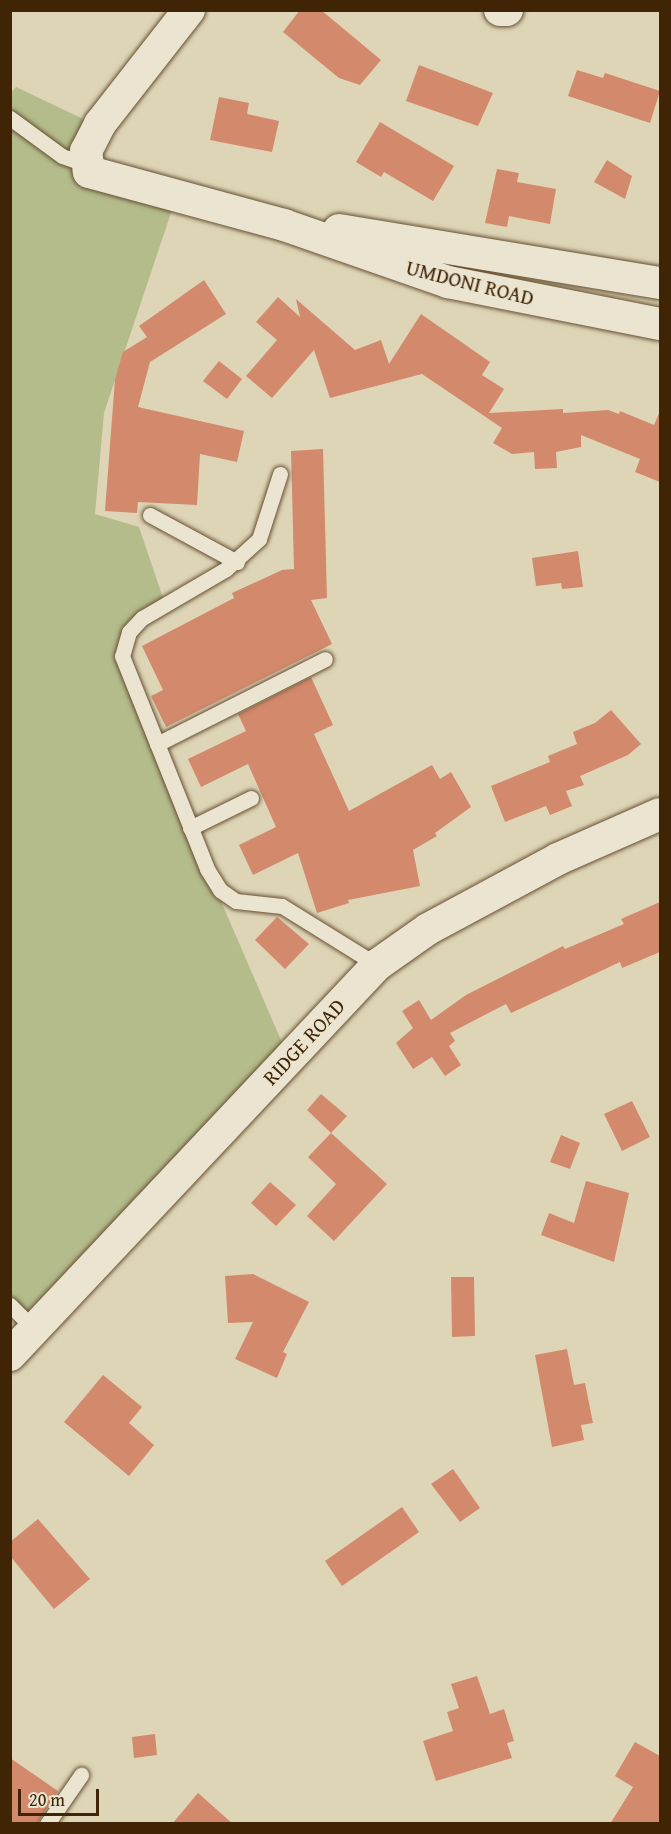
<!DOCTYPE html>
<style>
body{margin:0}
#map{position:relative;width:671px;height:1834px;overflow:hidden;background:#ded5b7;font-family:"Gentium Book Plus",serif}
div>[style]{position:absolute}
.green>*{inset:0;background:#b4bc8c}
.building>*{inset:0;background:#d3896c}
.roads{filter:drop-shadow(0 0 2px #675032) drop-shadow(0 0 2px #675032)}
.lane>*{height:15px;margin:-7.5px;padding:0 7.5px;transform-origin:7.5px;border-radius:7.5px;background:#eae4d0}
.street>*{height:32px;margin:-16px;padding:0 16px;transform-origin:16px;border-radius:16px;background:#eae4d0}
span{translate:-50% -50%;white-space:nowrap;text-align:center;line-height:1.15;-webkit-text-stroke:6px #eae4d0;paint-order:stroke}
.street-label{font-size:21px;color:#3f2405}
.frame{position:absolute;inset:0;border:12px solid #3f2405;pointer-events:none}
.scale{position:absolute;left:18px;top:1789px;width:81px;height:27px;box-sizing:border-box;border:3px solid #3f2405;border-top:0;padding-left:8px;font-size:18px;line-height:21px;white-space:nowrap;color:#3f2405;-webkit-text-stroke:4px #eae4d0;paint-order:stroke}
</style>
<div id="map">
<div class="green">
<i style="clip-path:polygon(16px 87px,98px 126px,83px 152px,176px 198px,104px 413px,95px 514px,139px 527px,164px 601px,124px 633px,154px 746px,287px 1054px,36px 1328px,11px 1302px,10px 94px)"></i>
</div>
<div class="building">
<i style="clip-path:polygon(300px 10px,321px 10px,381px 60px,360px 85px,339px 78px,283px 32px)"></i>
<i style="clip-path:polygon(419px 65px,493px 93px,478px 126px,406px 101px)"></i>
<i style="clip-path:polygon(577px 70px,603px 78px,605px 73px,660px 91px,650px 123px,568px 96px)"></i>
<i style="clip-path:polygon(219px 97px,249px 103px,247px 114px,279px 121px,272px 152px,210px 140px)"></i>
<i style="clip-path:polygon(380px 122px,454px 166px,433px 201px,384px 172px,381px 177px,356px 162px)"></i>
<i style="clip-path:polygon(607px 160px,632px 176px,625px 199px,594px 182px)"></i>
<i style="clip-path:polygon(497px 169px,519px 173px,517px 182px,556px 189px,550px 224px,509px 216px,507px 227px,485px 223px)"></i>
<i style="clip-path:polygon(204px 280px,226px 314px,150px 362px,138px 407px,244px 431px,237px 462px,200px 454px,197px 505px,138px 502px,137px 513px,105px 511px,115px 379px,123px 352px,147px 337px,139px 326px)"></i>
<i style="clip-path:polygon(278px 297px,300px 317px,296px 299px,355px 350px,381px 340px,389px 364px,421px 314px,490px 362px,482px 375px,504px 389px,489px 413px,563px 409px,563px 413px,608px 410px,619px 414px,620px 411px,654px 425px,660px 411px,660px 482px,635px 472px,640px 459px,581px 435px,581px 447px,556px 452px,557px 468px,535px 469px,534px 452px,512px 454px,493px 443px,502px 428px,422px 374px,330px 398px,314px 350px,272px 398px,246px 376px,277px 340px,256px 322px)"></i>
<i style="clip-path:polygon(219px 361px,242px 379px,227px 399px,203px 381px)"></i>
<i style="clip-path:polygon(323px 449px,327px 598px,311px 600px,332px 644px,166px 727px,151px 696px,163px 690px,142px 646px,234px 598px,232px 593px,282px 570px,294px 569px,291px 451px)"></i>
<i style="clip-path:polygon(578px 551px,583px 587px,562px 589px,561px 583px,536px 586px,532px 558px)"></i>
<i style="clip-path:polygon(311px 677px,333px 725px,314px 734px,349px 811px,432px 765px,440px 779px,451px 772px,471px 807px,435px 833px,437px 836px,413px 850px,420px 886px,348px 900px,349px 903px,317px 913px,298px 853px,253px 875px,239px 845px,276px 827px,248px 764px,201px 787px,188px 759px,246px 731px,238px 714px)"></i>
<i style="clip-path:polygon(611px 710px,641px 744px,628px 755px,580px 776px,584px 785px,566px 791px,572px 806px,550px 815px,546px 806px,505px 822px,491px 786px,550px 762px,548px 756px,577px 744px,573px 732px,595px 723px)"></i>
<i style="clip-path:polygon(660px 902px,660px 952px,622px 968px,620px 962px,511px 1013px,506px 1004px,450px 1033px,455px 1041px,449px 1046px,461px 1065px,445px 1076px,432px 1057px,413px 1069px,396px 1043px,413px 1028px,402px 1011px,419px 1000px,431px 1020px,466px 995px,563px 946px,565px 949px,624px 924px,621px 919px)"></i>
<i style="clip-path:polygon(277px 917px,309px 944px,285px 969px,255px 940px)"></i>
<i style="clip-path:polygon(321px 1094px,347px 1116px,331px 1133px,307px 1110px)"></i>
<i style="clip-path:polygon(632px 1101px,650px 1137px,622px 1151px,604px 1114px)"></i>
<i style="clip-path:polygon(331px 1133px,387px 1184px,334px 1241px,307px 1216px,336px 1184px,308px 1157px)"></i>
<i style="clip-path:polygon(561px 1135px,580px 1143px,570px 1169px,550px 1162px)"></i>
<i style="clip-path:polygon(586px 1181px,629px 1193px,614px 1262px,541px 1235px,549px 1213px,574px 1223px)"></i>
<i style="clip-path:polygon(270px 1182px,296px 1205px,276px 1226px,251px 1203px)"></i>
<i style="clip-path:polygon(253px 1274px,309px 1302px,283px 1352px,287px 1354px,277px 1378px,235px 1359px,253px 1322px,228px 1323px,225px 1276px)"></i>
<i style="clip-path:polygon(451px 1277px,474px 1277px,475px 1336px,452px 1337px)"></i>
<i style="clip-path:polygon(567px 1349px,574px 1385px,585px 1383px,593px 1423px,581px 1425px,584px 1440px,552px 1447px,535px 1355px)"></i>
<i style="clip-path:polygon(103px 1375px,142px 1407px,129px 1423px,154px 1445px,129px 1476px,64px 1422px)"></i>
<i style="clip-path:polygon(453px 1469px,480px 1508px,460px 1522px,431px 1484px)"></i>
<i style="clip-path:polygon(402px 1507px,419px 1532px,342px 1586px,325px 1561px)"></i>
<i style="clip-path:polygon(38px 1519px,90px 1579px,54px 1609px,10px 1556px,10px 1542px)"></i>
<i style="clip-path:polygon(477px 1676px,490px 1714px,504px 1709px,514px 1741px,507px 1743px,512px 1758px,436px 1781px,423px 1741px,453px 1731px,447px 1712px,459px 1708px,451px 1684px)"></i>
<i style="clip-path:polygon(155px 1734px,157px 1755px,134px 1758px,132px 1737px)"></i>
<i style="clip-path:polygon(635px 1742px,660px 1756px,660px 1824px,610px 1824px,633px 1787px,615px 1776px)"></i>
<i style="clip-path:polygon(10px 1758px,58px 1791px,37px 1824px,10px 1824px)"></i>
<i style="clip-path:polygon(198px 1793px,233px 1824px,172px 1824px)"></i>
</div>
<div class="roads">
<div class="lane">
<i style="left:10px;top:118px;width:64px;rotate:36.2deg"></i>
<i style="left:62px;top:156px;width:24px;rotate:19deg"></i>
<i style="left:280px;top:474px;width:68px;rotate:107.9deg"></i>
<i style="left:259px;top:539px;width:45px;rotate:137.7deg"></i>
<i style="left:226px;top:569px;width:97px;rotate:149.7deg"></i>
<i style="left:142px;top:618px;width:19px;rotate:133deg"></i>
<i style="left:129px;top:632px;width:25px;rotate:106deg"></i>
<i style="left:122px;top:656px;width:229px;rotate:68.2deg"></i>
<i style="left:207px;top:869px;width:25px;rotate:58deg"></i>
<i style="left:220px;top:890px;width:19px;rotate:35deg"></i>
<i style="left:236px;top:901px;width:46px;rotate:6.2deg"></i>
<i style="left:282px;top:906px;width:112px;rotate:31.8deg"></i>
<i style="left:150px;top:515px;width:99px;rotate:28.4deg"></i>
<i style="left:157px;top:744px;width:188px;rotate:-26.8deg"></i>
<i style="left:190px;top:828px;width:68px;rotate:-26.2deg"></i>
<i style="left:10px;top:1305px;width:34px;rotate:45deg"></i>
<i style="left:47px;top:1824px;width:60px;rotate:-55.2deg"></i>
</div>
<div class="street">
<i style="left:189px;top:10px;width:145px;rotate:128deg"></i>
<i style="left:100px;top:124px;width:30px;rotate:117deg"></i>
<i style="left:86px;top:151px;width:21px;rotate:82deg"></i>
<i style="left:89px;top:172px;width:202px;rotate:15.2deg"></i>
<i style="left:284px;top:225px;width:174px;rotate:19.2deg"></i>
<i style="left:448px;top:282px;width:216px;rotate:11.2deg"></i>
<i style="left:500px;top:10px;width:7px"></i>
<i style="left:339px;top:230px;width:325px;rotate:9.4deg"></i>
<i style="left:10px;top:1355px;width:536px;rotate:-46.74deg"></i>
<i style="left:377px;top:965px;width:62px;rotate:-35.2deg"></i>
<i style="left:428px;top:929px;width:148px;rotate:-28.3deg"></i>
<i style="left:558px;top:859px;width:111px;rotate:-23.8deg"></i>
</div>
</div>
<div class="street-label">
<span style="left:470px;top:283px;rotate:14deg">UMDONI ROAD</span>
<span style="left:304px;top:1042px;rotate:-47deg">RIDGE ROAD</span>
</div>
<div class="frame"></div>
<div class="scale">20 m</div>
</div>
